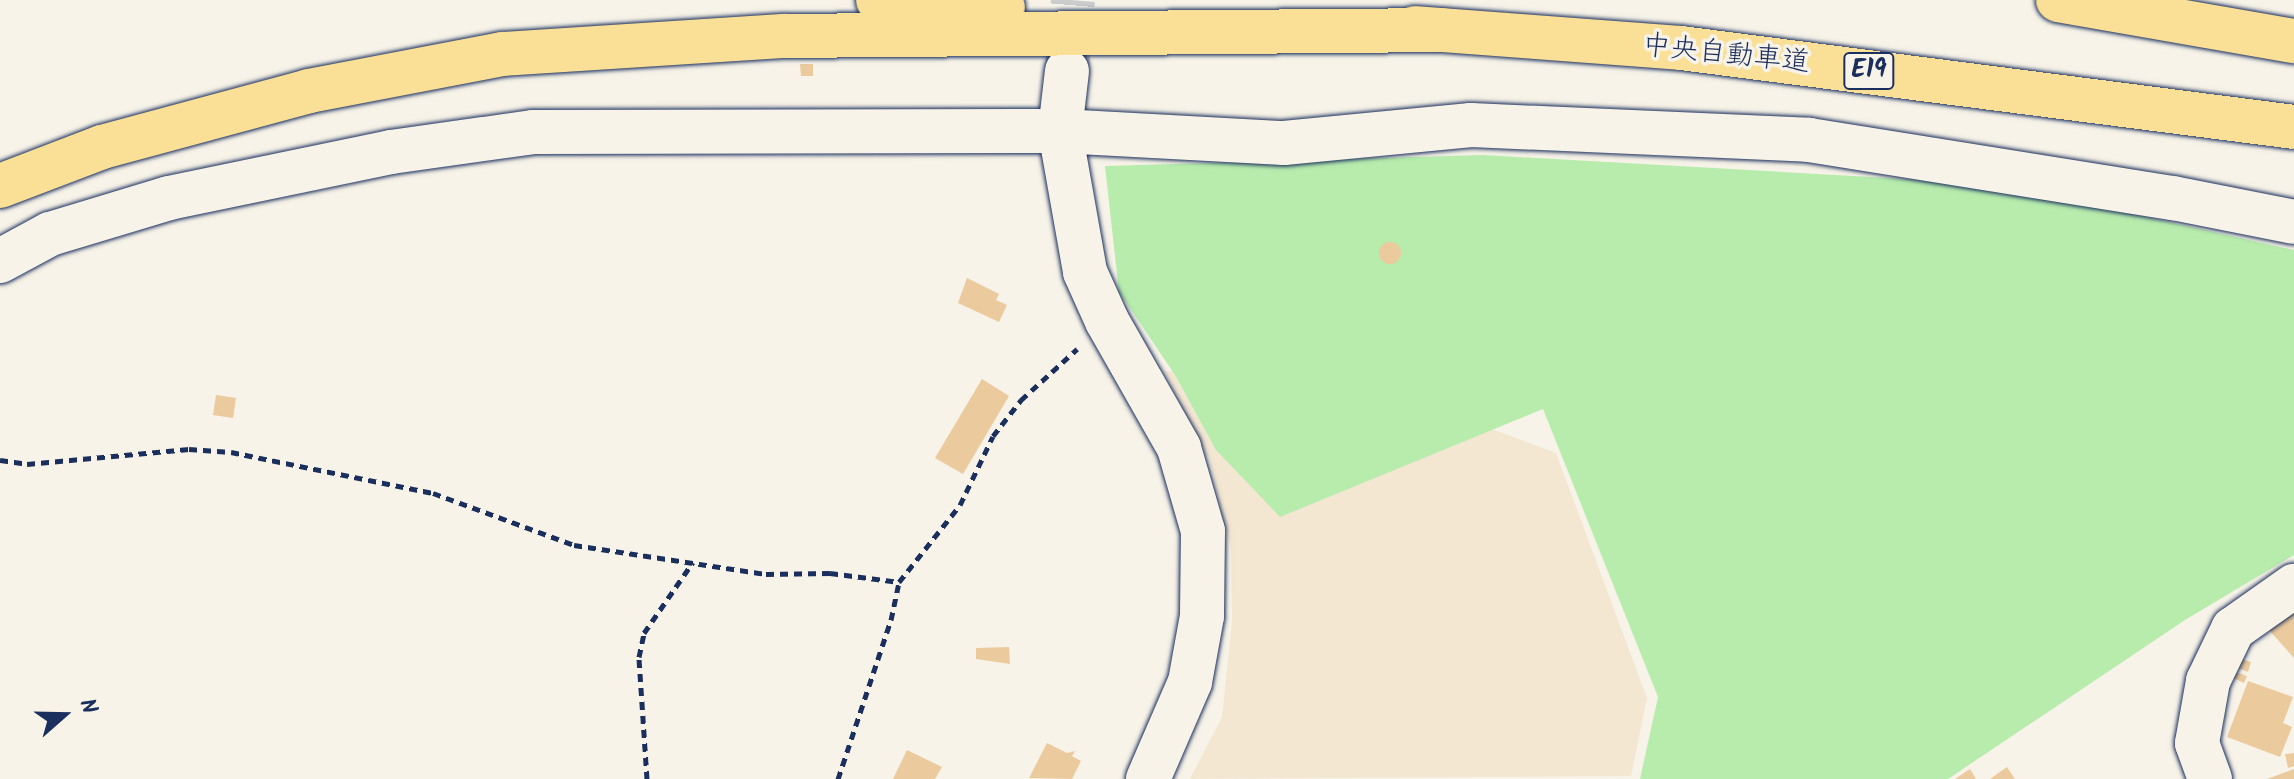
<!DOCTYPE html>
<meta charset="utf-8">
<style>
body{margin:0}
#map{position:relative;width:2294px;height:779px;overflow:hidden;background:#f7f3e8;font-family:Kalam,"Klee One",sans-serif}
div>[style]{position:absolute}
.built>*{inset:0;background:#f3e7d2}
.green>*{inset:0;background:#b7ecad}
.building>*{inset:0;background:#ebca9d}
.round{border-radius:50%}
.minor-tunnel>*{height:44px;margin-top:-22px;transform-origin:0;background:repeating-linear-gradient(90deg,#cbcccc 0 44px,transparent 0 66px)}
.path>*{height:5px;margin-top:-2.5px;transform-origin:0;background:repeating-linear-gradient(90deg,#1b2f5e 0 8px,transparent 0 14px)}
.roads{filter:drop-shadow(0 0 2px #1b2f5e) drop-shadow(0 0 2px #1b2f5e)}
.minor>*{height:44px;margin:-22px;padding:0 22px;transform-origin:22px;border-radius:22px;background:#f7f3e8}
.highway>*{height:44px;margin:-22px;padding:0 22px;transform-origin:22px;border-radius:22px;background:#fadf96}
span{translate:-50% -50%;white-space:nowrap;text-align:center;line-height:1.15;-webkit-text-stroke:7px #f7f3e8;paint-order:stroke}
.shield-label span{padding:2px 6px;background:#f7f3e8;border:2px solid;border-radius:6px;-webkit-text-stroke-width:0}
.shield-label{font-size:26px;color:#1b2f5e;font-weight:700}
.street-label{font-size:28px;color:#1b2f5e}
.north{position:absolute;left:24px;top:675px;width:80px;height:80px;-webkit-text-stroke:6px #f7f3e8;paint-order:stroke;rotate:70deg;font-size:22px;font-weight:700;line-height:32px;text-align:center;color:#1b2f5e}
.north::after{content:'';display:block;margin:auto;width:28px;height:36px;background:#1b2f5e;clip-path:polygon(50% 0,100% 100%,50% 72%,0 100%)}
</style>
<div id="map">
<div class="built">
<i style="clip-path:polygon(1164px 371px,1251px 377px,1476px 423px,1556px 453px,1647px 698px,1631px 776px,1190px 779px,1222px 717px,1232px 621px,1231px 550px,1210px 461px)"></i>
</div>
<div class="green">
<i style="clip-path:polygon(1483px 155px,1941px 181px,2062px 198px,2294px 250px,2294px 555px,2185px 620px,1948px 779px,1640px 779px,1658px 697px,1543px 409px,1280px 517px,1216px 450px,1175px 375px,1119px 292px,1105px 166px)"></i>
</div>
<div class="building">
<i style="clip-path:polygon(800px 64px,813px 64px,813px 76px,801px 76px)"></i>
<i class="round" style="left:1379px;top:242px;width:22px;height:22px"></i>
<i style="clip-path:polygon(967px 278px,999px 294px,996px 300px,1007px 305px,999px 322px,958px 303px)"></i>
<i style="clip-path:polygon(982px 379px,1009px 396px,963px 474px,935px 458px)"></i>
<i style="clip-path:polygon(216px 395px,236px 398px,233px 418px,213px 415px)"></i>
<i style="clip-path:polygon(2294px 608px,2294px 658px,2269px 630px)"></i>
<i style="clip-path:polygon(1009px 647px,1010px 664px,976px 659px,976px 648px)"></i>
<i style="clip-path:polygon(2241px 659px,2251px 662px,2248px 672px,2238px 668px)"></i>
<i style="clip-path:polygon(2236px 672px,2247px 676px,2244px 683px,2233px 678px)"></i>
<i style="clip-path:polygon(2248px 681px,2293px 697px,2283px 723px,2292px 727px,2280px 757px,2227px 737px)"></i>
<i style="clip-path:polygon(1047px 743px,1067px 753px,1075px 751px,1072px 756px,1081px 761px,1072px 779px,1029px 778px)"></i>
<i style="clip-path:polygon(907px 750px,942px 767px,935px 779px,893px 779px)"></i>
<i style="clip-path:polygon(2294px 753px,2294px 766px,2288px 768px,2285px 754px)"></i>
<i style="clip-path:polygon(2007px 767px,2015px 779px,1990px 779px)"></i>
<i style="clip-path:polygon(1970px 769px,1976px 779px,1955px 779px)"></i>
<i style="clip-path:polygon(2294px 769px,2294px 779px,2267px 779px)"></i>
</div>
<div class="minor-tunnel">
<i style="left:1067px;top:71px;width:71px;rotate:-85.2deg"></i>
</div>
<div class="path">
<i style="left:0;top:460px;width:27px;rotate:8deg"></i>
<i style="left:27px;top:464px;width:163px;rotate:-5.3deg"></i>
<i style="left:189px;top:449px;width:42px;rotate:4.1deg"></i>
<i style="left:231px;top:452px;width:206px;rotate:11.5deg"></i>
<i style="left:433px;top:493px;width:150px;rotate:20.2deg"></i>
<i style="left:574px;top:545px;width:194px;rotate:8.6deg"></i>
<i style="left:766px;top:574px;width:64px;rotate:-0.9deg"></i>
<i style="left:830px;top:573px;width:70px;rotate:7.4deg"></i>
<i style="left:647px;top:779px;width:122px;rotate:-93.8deg"></i>
<i style="left:639px;top:657px;width:25px;rotate:-78deg"></i>
<i style="left:644px;top:633px;width:86px;rotate:-55.4deg"></i>
<i style="left:838px;top:779px;width:168px;rotate:-71.6deg"></i>
<i style="left:891px;top:620px;width:39px;rotate:-78deg"></i>
<i style="left:899px;top:582px;width:98px;rotate:-51.6deg"></i>
<i style="left:960px;top:505px;width:76px;rotate:-64.4deg"></i>
<i style="left:993px;top:436px;width:46px;rotate:-52.1deg"></i>
<i style="left:1021px;top:400px;width:76px;rotate:-42.3deg"></i>
</div>
<div class="roads">
<div class="minor">
<i style="left:1067px;top:71px;width:60px;rotate:96.7deg"></i>
<i style="left:1060px;top:131px;width:143px;rotate:79.9deg"></i>
<i style="left:1085px;top:272px;width:54px;rotate:65.8deg"></i>
<i style="left:1107px;top:321px;width:146px;rotate:60.4deg"></i>
<i style="left:1179px;top:448px;width:86px;rotate:73.9deg"></i>
<i style="left:1203px;top:531px;width:85px;rotate:90.7deg"></i>
<i style="left:1202px;top:616px;width:67px;rotate:100.3deg"></i>
<i style="left:1190px;top:682px;width:106px;rotate:113.4deg"></i>
<i style="left:0;top:261px;width:57px;rotate:-28.4deg"></i>
<i style="left:50px;top:234px;width:124px;rotate:-16.8deg"></i>
<i style="left:169px;top:198px;width:227px;rotate:-11.7deg"></i>
<i style="left:391px;top:152px;width:143px;rotate:-8deg"></i>
<i style="left:533px;top:132px;width:527px;rotate:-0.11deg"></i>
<i style="left:1060px;top:131px;width:224px;rotate:3.1deg"></i>
<i style="left:1284px;top:143px;width:188px;rotate:-5.5deg"></i>
<i style="left:1471px;top:125px;width:338px;rotate:2.5deg"></i>
<i style="left:1809px;top:140px;width:369px;rotate:9.1deg"></i>
<i style="left:2173px;top:198px;width:123px;rotate:11.2deg"></i>
<i style="left:2210px;top:779px;width:38px;rotate:-110deg"></i>
<i style="left:2197px;top:743px;width:63px;rotate:-79.9deg"></i>
<i style="left:2208px;top:681px;width:58px;rotate:-64.3deg"></i>
<i style="left:2233px;top:629px;width:75px;rotate:-35.2deg"></i>
</div>
<div class="highway">
<i style="left:878px;top:0;width:125px;rotate:3.2deg"></i>
<i style="left:2058px;top:0;width:240px;rotate:9.9deg"></i>
<i style="left:1415px;top:28px;width:267px;rotate:4.3deg"></i>
<i style="left:1681px;top:48px;width:618px;rotate:7.34deg"></i>
<i style="left:0;top:186px;width:109px;rotate:-20.9deg"></i>
<i style="left:102px;top:147px;width:214px;rotate:-15.1deg"></i>
<i style="left:309px;top:91px;width:197px;rotate:-10.8deg"></i>
<i style="left:503px;top:54px;width:281px;rotate:-3.7deg"></i>
<i style="left:783px;top:36px;width:659px;rotate:-0.52deg"></i>
</div>
</div>
<div class="shield-label">
<span style="left:1869px;top:71px">E19</span>
</div>
<div class="street-label">
<span style="left:1726px;top:55px;rotate:6deg">中央自動車道</span>
</div>
<div class="north">N</div>
</div>
